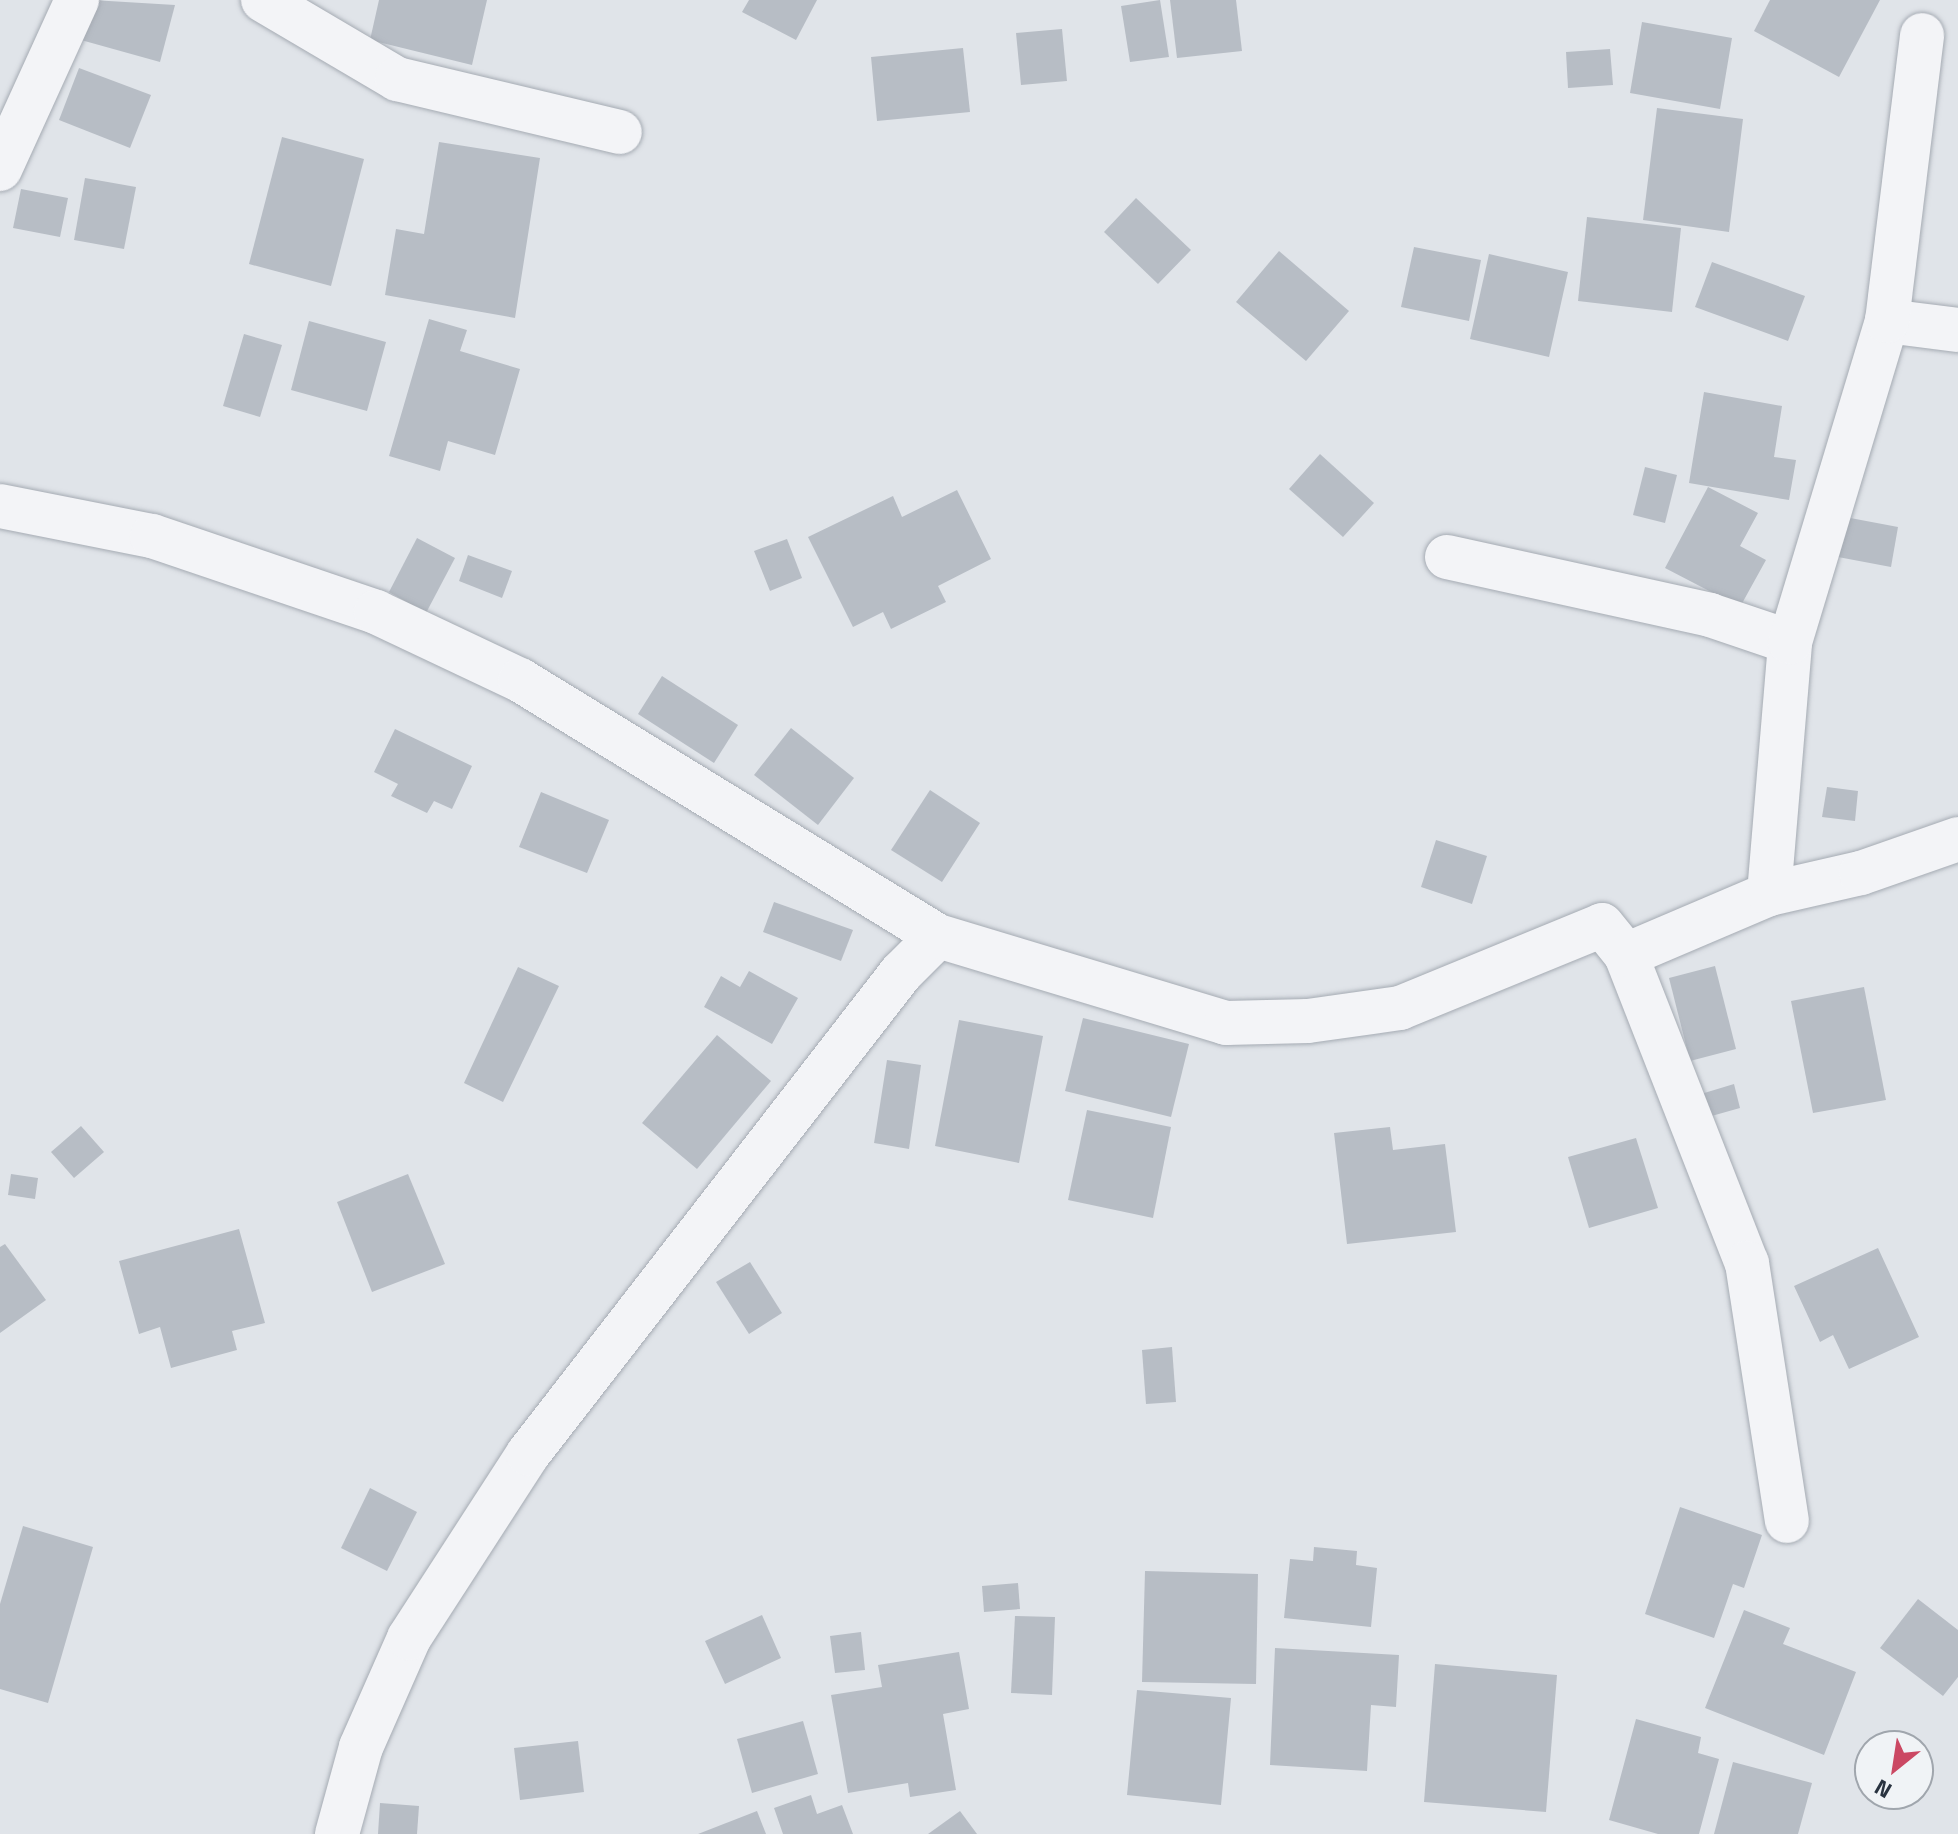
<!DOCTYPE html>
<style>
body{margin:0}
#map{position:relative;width:1958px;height:1834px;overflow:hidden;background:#e0e4e9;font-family:"Titillium Web",sans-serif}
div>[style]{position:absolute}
.building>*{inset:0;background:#b7bdc5}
.roads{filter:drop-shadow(0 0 2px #a5abb3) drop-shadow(0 0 2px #a5abb3)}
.minor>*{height:44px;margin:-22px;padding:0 22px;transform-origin:22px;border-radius:22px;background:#f3f4f7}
span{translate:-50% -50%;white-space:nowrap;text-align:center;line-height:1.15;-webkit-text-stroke:8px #f0f3f6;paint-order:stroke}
.north{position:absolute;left:1854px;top:1730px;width:80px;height:80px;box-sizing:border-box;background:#f0f3f6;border:2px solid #a0a6ad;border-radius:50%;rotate:210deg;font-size:22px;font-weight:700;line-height:32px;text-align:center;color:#293340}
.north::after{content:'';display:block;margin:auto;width:28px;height:36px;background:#cb4863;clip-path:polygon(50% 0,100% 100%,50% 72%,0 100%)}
</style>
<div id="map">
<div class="building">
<i style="clip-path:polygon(92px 0,175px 5px,160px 62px,81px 40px)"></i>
<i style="clip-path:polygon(379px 0,487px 0,472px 65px,370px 40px)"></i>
<i style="clip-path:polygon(749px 0,817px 0,796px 40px,742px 12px)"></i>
<i style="clip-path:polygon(1160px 0,1169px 57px,1130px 62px,1121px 6px)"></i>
<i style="clip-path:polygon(1170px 0,1236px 0,1242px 51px,1177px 58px)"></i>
<i style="clip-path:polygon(1770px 0,1880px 0,1839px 77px,1754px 31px)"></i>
<i style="clip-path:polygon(1642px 22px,1732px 38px,1720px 109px,1630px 93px)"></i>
<i style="clip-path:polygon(1062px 29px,1067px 81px,1021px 85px,1016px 33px)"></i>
<i style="clip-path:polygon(963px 48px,970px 112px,877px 121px,871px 57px)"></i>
<i style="clip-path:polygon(1610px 49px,1613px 85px,1568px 88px,1566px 52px)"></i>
<i style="clip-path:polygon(79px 68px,151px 95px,130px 148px,59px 120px)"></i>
<i style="clip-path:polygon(1657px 108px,1743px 119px,1729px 232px,1643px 220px)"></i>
<i style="clip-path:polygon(282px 137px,364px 159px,331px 286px,249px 264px)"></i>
<i style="clip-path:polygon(439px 142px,540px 158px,515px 318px,385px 295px,396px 229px,424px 234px)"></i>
<i style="clip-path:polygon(85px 178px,136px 187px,124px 249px,74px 240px)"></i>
<i style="clip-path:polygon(21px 189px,68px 198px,60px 237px,13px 228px)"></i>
<i style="clip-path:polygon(1136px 198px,1191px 250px,1158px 284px,1104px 232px)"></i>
<i style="clip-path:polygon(1587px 217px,1681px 228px,1672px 312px,1578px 301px)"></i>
<i style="clip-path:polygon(1414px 247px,1481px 260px,1469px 321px,1401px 307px)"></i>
<i style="clip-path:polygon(1279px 251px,1349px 311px,1306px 361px,1236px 302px)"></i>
<i style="clip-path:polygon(1489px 254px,1568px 272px,1549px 357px,1470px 339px)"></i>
<i style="clip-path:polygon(1712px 262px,1805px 296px,1788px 341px,1695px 307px)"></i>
<i style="clip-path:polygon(429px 319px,467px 330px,460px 351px,520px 369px,495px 455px,448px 441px,440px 471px,389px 456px)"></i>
<i style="clip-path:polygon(309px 321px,386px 342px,367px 411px,291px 390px)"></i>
<i style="clip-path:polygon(244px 334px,282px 345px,260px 417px,223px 406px)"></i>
<i style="clip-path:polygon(1704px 392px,1782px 406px,1774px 457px,1796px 460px,1789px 500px,1689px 483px)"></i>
<i style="clip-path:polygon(1320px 454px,1374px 503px,1343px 537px,1289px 489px)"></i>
<i style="clip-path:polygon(1645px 467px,1677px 475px,1665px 523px,1633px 515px)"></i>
<i style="clip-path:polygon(1708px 487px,1758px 513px,1740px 546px,1766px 560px,1740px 607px,1665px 568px)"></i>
<i style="clip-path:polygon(957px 490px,991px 559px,938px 586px,946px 602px,891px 629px,883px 612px,853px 627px,808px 537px,893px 496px,902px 517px)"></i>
<i style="clip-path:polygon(1845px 517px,1898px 527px,1891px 567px,1838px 557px)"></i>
<i style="clip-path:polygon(417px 538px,455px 558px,426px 613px,389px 592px)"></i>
<i style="clip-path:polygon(787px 539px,802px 578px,770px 591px,754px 551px)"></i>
<i style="clip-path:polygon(468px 555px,512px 571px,502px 598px,459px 581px)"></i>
<i style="clip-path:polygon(662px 676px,738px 725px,714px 763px,638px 714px)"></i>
<i style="clip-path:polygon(791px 728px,854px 778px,818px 825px,754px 775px)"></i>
<i style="clip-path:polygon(395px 729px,472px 766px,452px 809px,434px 801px,427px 813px,391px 796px,398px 784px,374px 772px)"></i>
<i style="clip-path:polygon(1827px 787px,1858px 791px,1855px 821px,1822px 817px)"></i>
<i style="clip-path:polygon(930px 790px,980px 823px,942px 882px,891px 850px)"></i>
<i style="clip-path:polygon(541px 792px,609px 820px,587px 873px,519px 847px)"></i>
<i style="clip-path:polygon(1436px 840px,1487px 856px,1472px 904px,1421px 887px)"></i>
<i style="clip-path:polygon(774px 902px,853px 930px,841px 961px,763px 932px)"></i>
<i style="clip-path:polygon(1715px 966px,1736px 1049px,1690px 1061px,1669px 978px)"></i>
<i style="clip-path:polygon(518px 967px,559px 986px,503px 1102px,464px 1083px)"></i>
<i style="clip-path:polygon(749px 971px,798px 998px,772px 1044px,704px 1007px,721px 976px,740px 987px)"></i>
<i style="clip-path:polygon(1864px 987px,1886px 1100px,1813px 1113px,1791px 1001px)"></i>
<i style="clip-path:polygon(1083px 1018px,1189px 1044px,1171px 1117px,1065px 1091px)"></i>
<i style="clip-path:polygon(959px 1020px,1043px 1036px,1019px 1163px,935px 1146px)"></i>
<i style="clip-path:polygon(717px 1035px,771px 1081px,697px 1169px,642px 1123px)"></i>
<i style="clip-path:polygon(887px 1060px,921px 1065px,909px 1149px,874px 1143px)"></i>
<i style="clip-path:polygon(1734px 1084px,1740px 1108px,1708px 1117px,1701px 1094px)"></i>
<i style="clip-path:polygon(1087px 1110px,1171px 1127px,1153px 1218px,1068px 1200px)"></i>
<i style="clip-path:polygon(81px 1126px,104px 1152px,74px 1178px,51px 1152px)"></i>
<i style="clip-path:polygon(1390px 1127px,1393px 1150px,1445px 1144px,1456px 1232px,1347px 1244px,1334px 1133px)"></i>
<i style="clip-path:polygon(1636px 1138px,1658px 1208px,1589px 1228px,1568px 1157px)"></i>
<i style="clip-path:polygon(11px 1174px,38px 1178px,35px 1199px,8px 1195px)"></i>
<i style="clip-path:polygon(408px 1174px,445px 1264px,372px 1292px,337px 1202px)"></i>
<i style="clip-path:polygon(239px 1229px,265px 1323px,232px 1331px,237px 1350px,171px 1368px,160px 1327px,139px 1334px,119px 1261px)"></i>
<i style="clip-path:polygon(5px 1244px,46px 1300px,0 1333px,0 1247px)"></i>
<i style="clip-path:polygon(1878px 1248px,1919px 1337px,1849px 1369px,1833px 1335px,1820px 1342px,1794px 1286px)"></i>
<i style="clip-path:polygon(750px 1262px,782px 1313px,749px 1334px,716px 1282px)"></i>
<i style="clip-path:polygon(1172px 1347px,1176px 1402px,1146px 1404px,1142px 1350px)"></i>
<i style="clip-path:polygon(370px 1488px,417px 1512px,387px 1571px,341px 1548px)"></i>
<i style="clip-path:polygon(1680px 1507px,1762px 1535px,1744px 1588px,1733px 1584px,1714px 1638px,1645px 1614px)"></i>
<i style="clip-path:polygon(23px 1526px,93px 1547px,48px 1703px,0 1689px,0 1604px)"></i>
<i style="clip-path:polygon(1314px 1547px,1357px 1551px,1356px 1565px,1377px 1568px,1371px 1627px,1284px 1618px,1290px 1559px,1313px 1561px)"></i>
<i style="clip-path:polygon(1145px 1571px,1258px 1574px,1256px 1684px,1142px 1682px)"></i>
<i style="clip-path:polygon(1018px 1583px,1020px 1609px,984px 1612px,982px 1586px)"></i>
<i style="clip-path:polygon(1918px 1599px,1958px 1630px,1958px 1677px,1943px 1696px,1880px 1648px)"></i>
<i style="clip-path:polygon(1744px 1610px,1790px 1628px,1783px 1644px,1856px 1672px,1824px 1755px,1705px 1708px)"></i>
<i style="clip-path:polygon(762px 1615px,781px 1658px,725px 1684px,705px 1641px)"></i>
<i style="clip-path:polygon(1015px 1616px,1055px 1617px,1052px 1695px,1011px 1693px)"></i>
<i style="clip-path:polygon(861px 1632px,865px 1670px,835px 1673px,830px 1636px)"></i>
<i style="clip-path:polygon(1275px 1648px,1399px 1655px,1396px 1707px,1371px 1705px,1367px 1771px,1270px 1765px)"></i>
<i style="clip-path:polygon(959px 1652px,969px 1709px,943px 1714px,956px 1790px,910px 1797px,908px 1783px,848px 1793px,831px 1695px,882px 1687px,878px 1665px)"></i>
<i style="clip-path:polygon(1435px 1664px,1557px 1675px,1546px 1812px,1424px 1802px)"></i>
<i style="clip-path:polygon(1137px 1690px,1231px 1698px,1221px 1805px,1127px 1795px)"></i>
<i style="clip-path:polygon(1636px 1719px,1701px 1737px,1698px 1753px,1719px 1759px,1699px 1834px,1658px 1834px,1609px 1820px)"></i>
<i style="clip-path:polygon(803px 1721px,818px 1774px,752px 1793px,737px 1739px)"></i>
<i style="clip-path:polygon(578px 1741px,584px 1792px,520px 1800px,514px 1748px)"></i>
<i style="clip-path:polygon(1733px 1762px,1812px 1783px,1798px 1834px,1714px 1834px)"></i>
<i style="clip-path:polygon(811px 1795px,817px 1814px,842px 1805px,853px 1834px,783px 1834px,774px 1808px)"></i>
<i style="clip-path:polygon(380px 1803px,419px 1806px,417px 1834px,378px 1834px)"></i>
<i style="clip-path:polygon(757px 1811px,766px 1834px,698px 1834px)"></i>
<i style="clip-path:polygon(960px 1811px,977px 1834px,928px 1834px)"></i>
</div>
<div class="roads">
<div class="minor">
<i style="left:263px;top:0;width:156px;rotate:30.5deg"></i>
<i style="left:397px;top:79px;width:229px;rotate:13.4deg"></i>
<i style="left:0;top:169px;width:186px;rotate:-65.5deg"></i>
<i style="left:1887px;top:321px;width:72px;rotate:7.2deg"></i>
<i style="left:0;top:506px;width:155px;rotate:11.2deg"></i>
<i style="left:152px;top:536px;width:237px;rotate:18.7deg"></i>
<i style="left:376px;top:612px;width:159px;rotate:25.3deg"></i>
<i style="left:520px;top:680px;width:490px;rotate:31.5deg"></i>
<i style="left:1447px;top:557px;width:269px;rotate:12.4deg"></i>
<i style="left:1710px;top:615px;width:84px;rotate:18.6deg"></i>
<i style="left:1769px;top:894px;width:253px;rotate:-85.2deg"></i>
<i style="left:1790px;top:642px;width:335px;rotate:-73.2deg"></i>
<i style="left:1887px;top:321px;width:288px;rotate:-83deg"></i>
<i style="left:1626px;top:955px;width:331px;rotate:68.6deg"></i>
<i style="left:1747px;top:1263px;width:261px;rotate:81.2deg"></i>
<i style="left:337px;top:1834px;width:90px;rotate:-74.6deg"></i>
<i style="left:361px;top:1747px;width:119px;rotate:-66.2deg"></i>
<i style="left:409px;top:1638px;width:219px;rotate:-57.1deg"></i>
<i style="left:528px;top:1454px;width:609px;rotate:-52.21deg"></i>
<i style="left:901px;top:973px;width:52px;rotate:-45deg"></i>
<i style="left:938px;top:936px;width:301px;rotate:16.8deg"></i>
<i style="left:1226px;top:1023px;width:82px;rotate:-1.4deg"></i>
<i style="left:1308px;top:1021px;width:93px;rotate:-8deg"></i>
<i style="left:1400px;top:1008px;width:218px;rotate:-22.3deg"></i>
<i style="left:1602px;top:925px;width:38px;rotate:51deg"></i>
<i style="left:1626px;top:955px;width:155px;rotate:-23.1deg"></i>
<i style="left:1769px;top:894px;width:94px;rotate:-12.9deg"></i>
<i style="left:1861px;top:873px;width:103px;rotate:-19.3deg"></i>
</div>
</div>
<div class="north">N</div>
</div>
